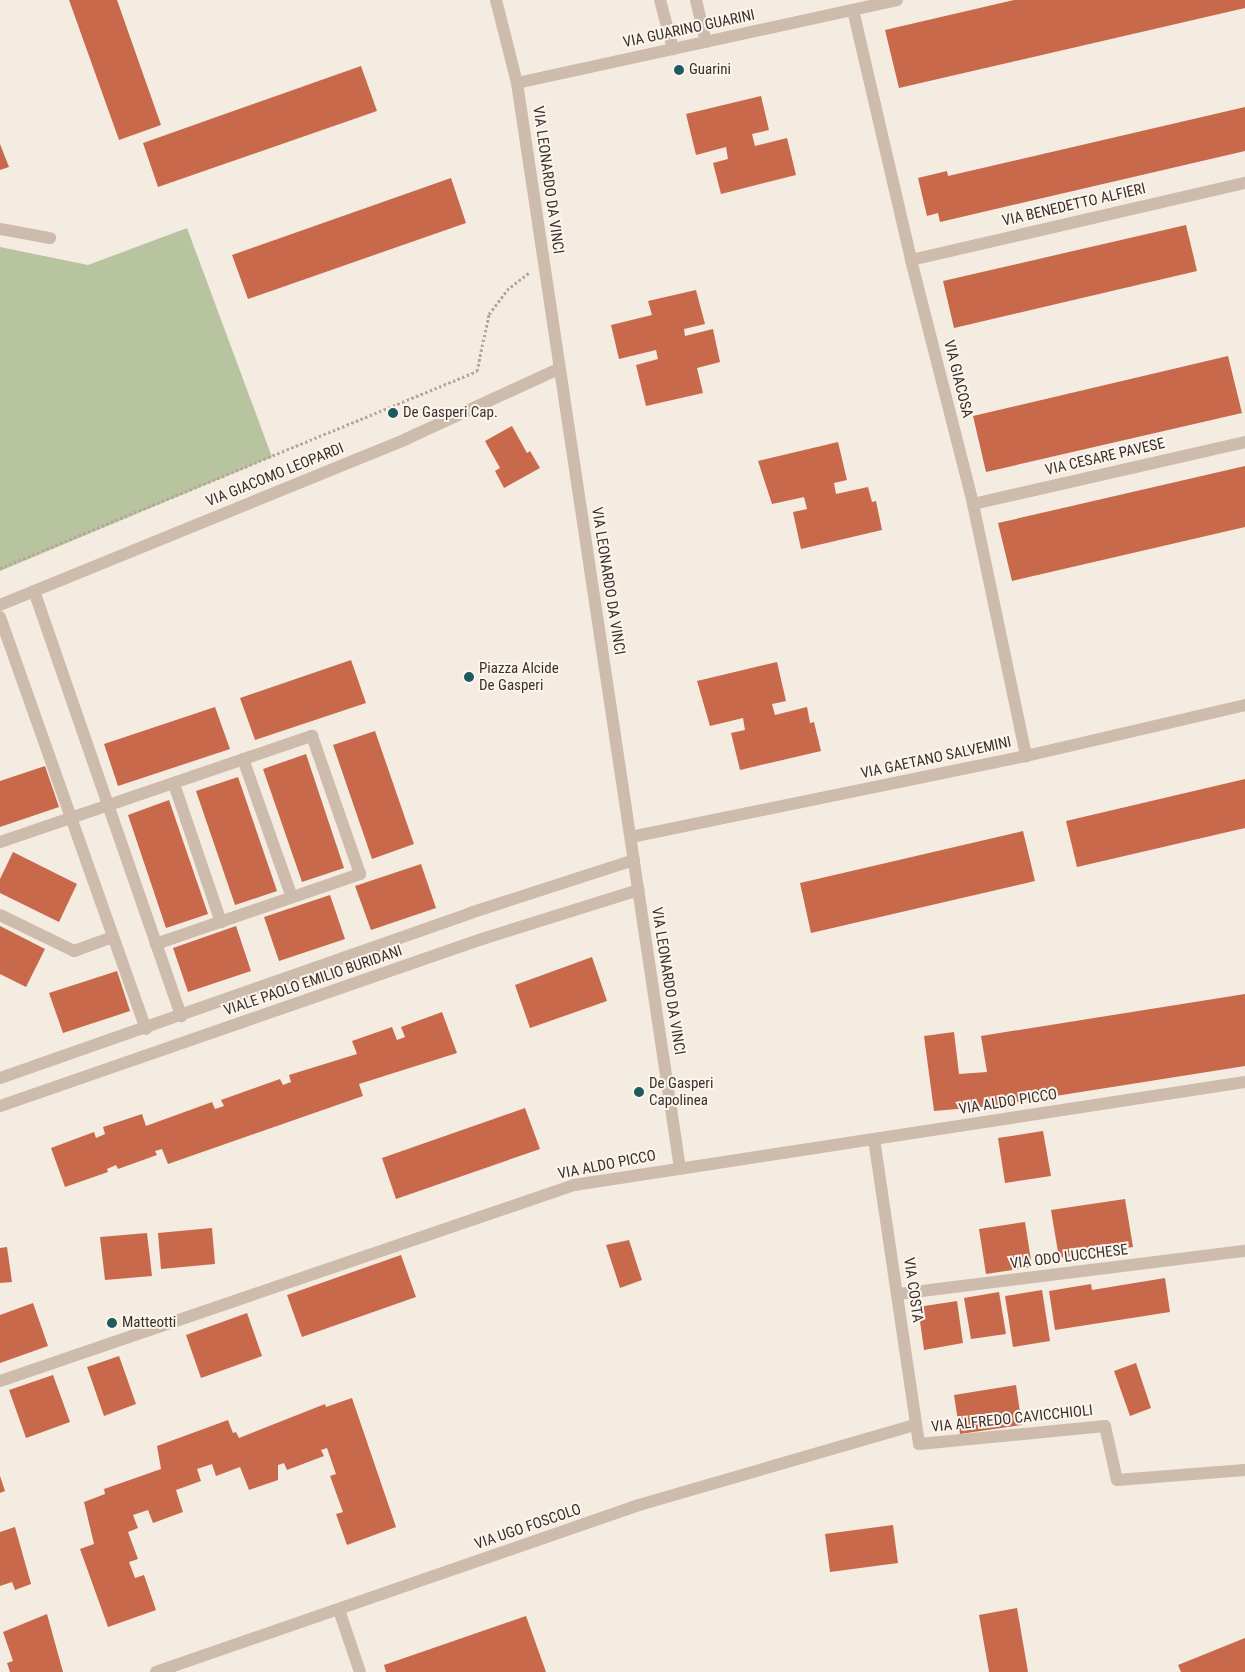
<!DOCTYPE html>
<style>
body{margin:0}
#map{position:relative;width:1245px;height:1672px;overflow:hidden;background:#f4ebe1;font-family:"Roboto Condensed",sans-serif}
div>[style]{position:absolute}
.green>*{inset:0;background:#b8c4a0}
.building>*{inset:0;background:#c8694b}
.path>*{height:3px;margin-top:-1.5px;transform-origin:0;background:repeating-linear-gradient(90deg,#b9a596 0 2.5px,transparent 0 5px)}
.minor>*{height:12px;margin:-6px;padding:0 6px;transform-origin:6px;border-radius:6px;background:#cdbbac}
.dots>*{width:14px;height:14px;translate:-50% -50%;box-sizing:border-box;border:2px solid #fbf5ee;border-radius:50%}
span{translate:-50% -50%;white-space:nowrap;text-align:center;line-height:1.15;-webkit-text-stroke:4px #fbf5ee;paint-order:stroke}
.street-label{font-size:15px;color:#3b302b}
.poi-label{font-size:15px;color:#3b302b}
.left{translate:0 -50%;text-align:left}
</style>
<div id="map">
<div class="green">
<i style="clip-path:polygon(187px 228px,272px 457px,0 571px,0 247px,88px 265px)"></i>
</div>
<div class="building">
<i style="clip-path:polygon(69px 0,117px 0,161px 125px,119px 140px)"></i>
<i style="clip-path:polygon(1014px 0,1245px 0,1245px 8px,899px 88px,885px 30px)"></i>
<i style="clip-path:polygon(361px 66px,377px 111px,158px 187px,143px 143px)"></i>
<i style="clip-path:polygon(761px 96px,769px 130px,752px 134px,755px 146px,787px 138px,796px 175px,721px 194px,713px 163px,728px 159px,726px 147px,696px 155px,686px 114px)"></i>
<i style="clip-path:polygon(1245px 107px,1245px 151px,940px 222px,938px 213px,927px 216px,918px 178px,947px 171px,948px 176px)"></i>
<i style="clip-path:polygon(0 144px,9px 167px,0 170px)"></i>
<i style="clip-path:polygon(451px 178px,466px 223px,248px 299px,232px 255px)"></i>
<i style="clip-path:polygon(1186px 225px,1197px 271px,954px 328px,943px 281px)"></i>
<i style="clip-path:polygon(696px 290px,705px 324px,684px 329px,685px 336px,713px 329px,720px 362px,697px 368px,703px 393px,646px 406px,636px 365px,658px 359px,656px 350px,619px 359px,611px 325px,652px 315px,648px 301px)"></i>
<i style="clip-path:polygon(1228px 356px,1242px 413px,986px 472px,973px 416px)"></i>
<i style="clip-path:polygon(512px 426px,527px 453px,530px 451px,540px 468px,504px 488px,495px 471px,500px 468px,485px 441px)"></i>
<i style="clip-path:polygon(838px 442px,847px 480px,834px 483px,836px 494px,868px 487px,872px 502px,876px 501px,882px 530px,801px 549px,793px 512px,807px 509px,804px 497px,772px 504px,758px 461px)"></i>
<i style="clip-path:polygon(1245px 466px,1245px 527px,1012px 581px,998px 523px)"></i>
<i style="clip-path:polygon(351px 660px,366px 703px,255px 740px,240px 698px)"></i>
<i style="clip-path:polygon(777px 662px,786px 701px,772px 704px,775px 715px,807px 707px,810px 723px,814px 722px,821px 751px,740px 770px,731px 733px,745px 730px,743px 718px,710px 726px,697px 681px)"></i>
<i style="clip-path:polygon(215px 707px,230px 749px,118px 786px,104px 744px)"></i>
<i style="clip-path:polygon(375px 731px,414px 844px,372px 859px,333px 745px)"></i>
<i style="clip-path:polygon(306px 754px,344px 868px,302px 882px,263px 769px)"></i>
<i style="clip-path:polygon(45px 766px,59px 807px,0 827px,0 781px)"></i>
<i style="clip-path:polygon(238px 777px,277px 891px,235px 905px,196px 791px)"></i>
<i style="clip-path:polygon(1245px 779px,1245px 828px,1077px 867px,1066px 821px)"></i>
<i style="clip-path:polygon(169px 800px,208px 914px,166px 928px,128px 815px)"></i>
<i style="clip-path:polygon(1023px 831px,1035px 881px,811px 933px,800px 883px)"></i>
<i style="clip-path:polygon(13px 852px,77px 884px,59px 922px,0 893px,0 879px)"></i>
<i style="clip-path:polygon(421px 864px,436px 908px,371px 930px,355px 886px)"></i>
<i style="clip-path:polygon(330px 895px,345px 939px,279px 961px,264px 917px)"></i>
<i style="clip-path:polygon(0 926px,45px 949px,26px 987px,0 974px)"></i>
<i style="clip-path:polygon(236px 926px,251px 971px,188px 992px,173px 948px)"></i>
<i style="clip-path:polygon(592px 957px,607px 1001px,530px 1028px,515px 985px)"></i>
<i style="clip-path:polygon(117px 971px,130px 1011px,63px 1033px,49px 993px)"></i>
<i style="clip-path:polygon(1245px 994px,1245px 1066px,992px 1106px,934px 1111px,924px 1036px,954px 1032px,959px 1074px,987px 1072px,981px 1036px)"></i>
<i style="clip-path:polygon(442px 1012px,457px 1053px,359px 1084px,363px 1096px,168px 1164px,162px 1149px,155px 1151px,157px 1155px,118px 1169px,116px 1165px,107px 1169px,108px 1172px,65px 1187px,51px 1148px,94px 1132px,96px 1138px,105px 1134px,103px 1127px,142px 1114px,146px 1126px,212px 1102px,215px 1109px,224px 1106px,221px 1100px,280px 1079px,283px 1085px,291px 1082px,289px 1075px,357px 1054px,352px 1041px,392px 1027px,397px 1040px,405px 1037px,401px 1027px)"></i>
<i style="clip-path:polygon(525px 1108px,540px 1149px,396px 1199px,382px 1158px)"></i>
<i style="clip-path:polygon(1043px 1131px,1051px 1176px,1005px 1183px,998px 1138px)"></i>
<i style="clip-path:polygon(1125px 1199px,1133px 1247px,1059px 1258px,1051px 1210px)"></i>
<i style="clip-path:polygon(1025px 1222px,1032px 1267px,986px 1274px,979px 1229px)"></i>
<i style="clip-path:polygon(212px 1228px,215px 1264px,161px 1269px,158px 1233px)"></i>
<i style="clip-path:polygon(147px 1233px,152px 1276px,105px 1280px,100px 1237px)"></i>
<i style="clip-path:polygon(629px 1240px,642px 1280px,620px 1288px,606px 1245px)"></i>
<i style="clip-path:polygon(7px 1247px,12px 1282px,0 1283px,0 1248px)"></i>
<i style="clip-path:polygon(401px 1255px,416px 1297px,302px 1337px,287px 1295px)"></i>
<i style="clip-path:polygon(1165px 1278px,1170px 1312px,1055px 1330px,1049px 1291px,1091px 1284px,1092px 1290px)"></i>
<i style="clip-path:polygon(1042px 1290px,1050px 1341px,1013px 1347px,1005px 1296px)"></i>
<i style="clip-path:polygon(999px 1292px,1006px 1334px,971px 1339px,964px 1298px)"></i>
<i style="clip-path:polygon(957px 1301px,963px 1343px,924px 1350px,918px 1307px)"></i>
<i style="clip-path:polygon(33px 1303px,48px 1346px,0 1363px,0 1315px)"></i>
<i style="clip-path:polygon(247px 1313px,262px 1356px,201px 1378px,186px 1335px)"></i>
<i style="clip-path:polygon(119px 1356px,136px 1404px,104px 1416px,87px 1367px)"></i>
<i style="clip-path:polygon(1136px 1363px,1151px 1408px,1130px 1416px,1114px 1371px)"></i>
<i style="clip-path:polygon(53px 1375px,70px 1422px,26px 1438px,9px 1390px)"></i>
<i style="clip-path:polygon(1016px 1385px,1022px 1425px,960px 1434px,954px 1395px)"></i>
<i style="clip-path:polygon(352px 1398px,396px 1527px,347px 1545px,336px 1514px,343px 1512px,330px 1476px,336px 1474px,327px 1448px,321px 1450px,324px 1456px,287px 1470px,284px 1463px,278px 1465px,278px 1480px,249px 1490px,240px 1467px,216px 1476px,212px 1464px,197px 1469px,201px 1481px,176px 1490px,183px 1512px,153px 1523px,148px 1510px,133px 1515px,138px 1528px,128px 1532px,138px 1559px,129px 1562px,135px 1578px,144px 1575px,156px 1610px,108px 1627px,80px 1549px,94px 1544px,84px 1502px,105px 1494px,104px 1489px,161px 1469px,157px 1446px,228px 1420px,233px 1433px,236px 1432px,239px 1438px,325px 1404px,326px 1407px)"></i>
<i style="clip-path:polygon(0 1476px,5px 1491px,0 1493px)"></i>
<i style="clip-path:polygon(893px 1525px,898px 1563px,830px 1572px,825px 1534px)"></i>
<i style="clip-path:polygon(15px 1527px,31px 1584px,15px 1590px,12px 1582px,0 1586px,0 1532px)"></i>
<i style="clip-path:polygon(1017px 1608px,1028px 1672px,989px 1672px,979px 1615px)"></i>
<i style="clip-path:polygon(47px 1614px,63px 1672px,10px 1672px,7px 1663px,13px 1661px,3px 1632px)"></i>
<i style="clip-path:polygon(526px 1616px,546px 1672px,386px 1672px,384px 1665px)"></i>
<i style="clip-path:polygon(1245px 1638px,1245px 1672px,1181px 1672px,1178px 1665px)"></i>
</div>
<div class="path">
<i style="left:0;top:568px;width:516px;rotate:-22.44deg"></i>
<i style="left:477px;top:371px;width:58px;rotate:-78.1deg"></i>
<i style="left:489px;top:314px;width:30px;rotate:-53deg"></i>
<i style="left:507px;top:290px;width:28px;rotate:-38deg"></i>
</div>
<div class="minor">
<i style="left:496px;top:0;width:86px;rotate:75.8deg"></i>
<i style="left:517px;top:83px;width:1097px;rotate:81.46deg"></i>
<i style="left:660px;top:0;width:51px;rotate:75.1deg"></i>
<i style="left:696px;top:0;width:43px;rotate:76.6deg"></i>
<i style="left:853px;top:10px;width:257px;rotate:76.9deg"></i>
<i style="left:911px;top:260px;width:252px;rotate:75.7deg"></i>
<i style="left:973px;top:504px;width:258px;rotate:78.1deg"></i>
<i style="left:517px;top:83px;width:389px;rotate:-12.3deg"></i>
<i style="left:0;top:229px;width:51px;rotate:10.2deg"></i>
<i style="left:911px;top:260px;width:343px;rotate:-13deg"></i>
<i style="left:973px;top:504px;width:279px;rotate:-12.8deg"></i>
<i style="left:34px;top:591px;width:450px;rotate:70.9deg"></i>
<i style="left:0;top:605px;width:439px;rotate:-22.2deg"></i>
<i style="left:406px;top:439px;width:167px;rotate:-24.7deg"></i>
<i style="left:0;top:617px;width:437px;rotate:70.5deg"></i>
<i style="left:243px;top:759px;width:146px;rotate:70.5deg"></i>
<i style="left:174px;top:784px;width:146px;rotate:71.2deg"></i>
<i style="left:631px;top:837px;width:403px;rotate:-11.6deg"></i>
<i style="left:1026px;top:756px;width:225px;rotate:-13.1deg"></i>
<i style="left:0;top:842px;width:330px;rotate:-18.8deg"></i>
<i style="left:312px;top:736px;width:146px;rotate:70.8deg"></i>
<i style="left:360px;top:874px;width:216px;rotate:161.1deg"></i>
<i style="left:0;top:915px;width:82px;rotate:25.9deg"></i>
<i style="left:74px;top:951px;width:41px;rotate:-19.7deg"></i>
<i style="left:0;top:1078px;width:498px;rotate:-19.3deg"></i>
<i style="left:470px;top:913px;width:172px;rotate:-17.9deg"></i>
<i style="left:0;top:1106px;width:510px;rotate:-19.11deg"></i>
<i style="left:482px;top:939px;width:164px;rotate:-17.4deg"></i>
<i style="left:874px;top:1139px;width:308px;rotate:81.6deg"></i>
<i style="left:919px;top:1444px;width:187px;rotate:-5.5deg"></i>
<i style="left:1105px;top:1426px;width:55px;rotate:77.5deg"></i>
<i style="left:1117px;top:1480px;width:128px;rotate:-4.5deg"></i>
<i style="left:898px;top:1294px;width:350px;rotate:-7.1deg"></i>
<i style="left:0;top:1381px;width:607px;rotate:-18.85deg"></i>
<i style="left:574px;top:1185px;width:679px;rotate:-8.73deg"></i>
<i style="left:339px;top:1610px;width:65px;rotate:71.3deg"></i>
<i style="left:156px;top:1672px;width:511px;rotate:-19.07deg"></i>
<i style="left:639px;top:1505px;width:286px;rotate:-16.2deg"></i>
</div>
<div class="dots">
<i style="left:679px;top:70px;background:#1f5a5e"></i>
<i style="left:393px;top:413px;background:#1f5a5e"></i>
<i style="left:469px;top:677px;background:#1f5a5e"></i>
<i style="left:639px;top:1092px;background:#1f5a5e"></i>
<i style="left:112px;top:1323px;background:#1f5a5e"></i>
</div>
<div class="street-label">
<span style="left:689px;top:29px;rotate:-12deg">VIA GUARINO GUARINI</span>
<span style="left:548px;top:180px;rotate:82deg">VIA LEONARDO DA VINCI</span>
<span style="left:1074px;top:205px;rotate:-13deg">VIA BENEDETTO ALFIERI</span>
<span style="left:958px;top:379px;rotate:76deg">VIA GIACOSA</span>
<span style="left:1105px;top:457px;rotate:-13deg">VIA CESARE PAVESE</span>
<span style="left:275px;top:475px;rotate:-22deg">VIA GIACOMO LEOPARDI</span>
<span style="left:608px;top:581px;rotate:81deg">VIA LEONARDO DA VINCI</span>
<span style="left:936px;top:758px;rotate:-12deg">VIA GAETANO SALVEMINI</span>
<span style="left:313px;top:981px;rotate:-19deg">VIALE PAOLO EMILIO BURIDANI</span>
<span style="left:668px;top:981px;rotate:81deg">VIA LEONARDO DA VINCI</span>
<span style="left:1008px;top:1102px;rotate:-9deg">VIA ALDO PICCO</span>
<span style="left:607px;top:1165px;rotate:-11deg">VIA ALDO PICCO</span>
<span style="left:1069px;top:1257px;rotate:-7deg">VIA ODO LUCCHESE</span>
<span style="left:913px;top:1290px;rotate:82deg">VIA COSTA</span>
<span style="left:1012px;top:1419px;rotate:-6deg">VIA ALFREDO CAVICCHIOLI</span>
<span style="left:528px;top:1527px;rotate:-19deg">VIA UGO FOSCOLO</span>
</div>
<div class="poi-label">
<span class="left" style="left:689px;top:70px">Guarini</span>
<span class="left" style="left:403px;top:413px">De Gasperi Cap.</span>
<span class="left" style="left:479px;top:677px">Piazza Alcide<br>De Gasperi</span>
<span class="left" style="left:649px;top:1092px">De Gasperi<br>Capolinea</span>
<span class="left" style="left:122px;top:1323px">Matteotti</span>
</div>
</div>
